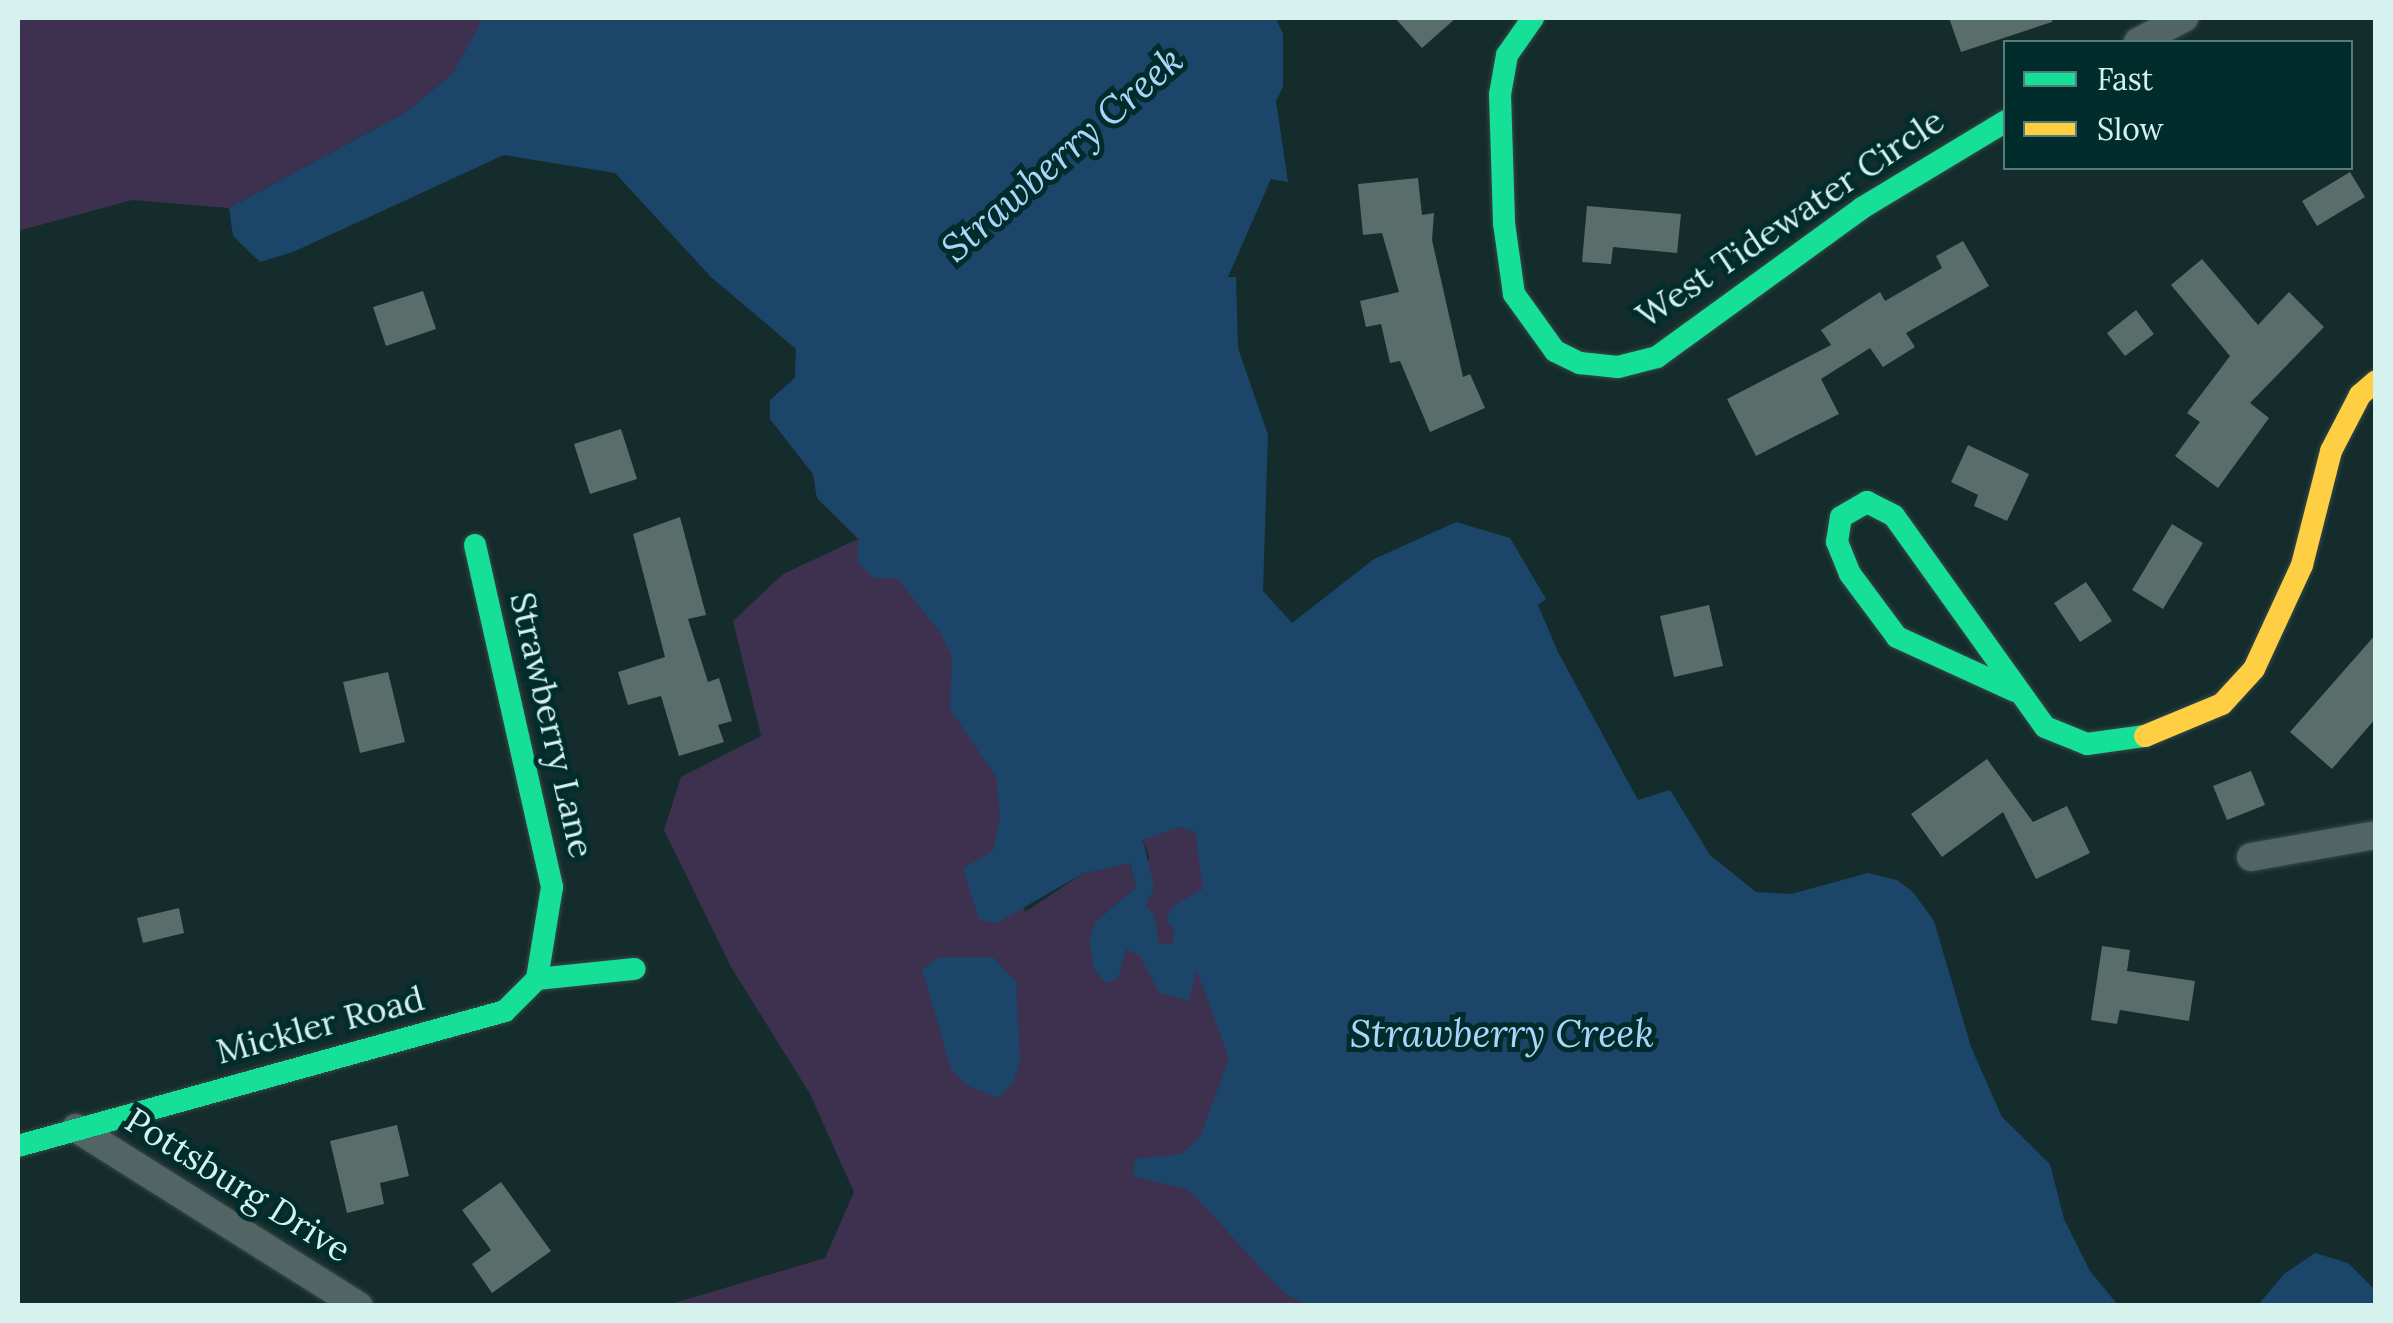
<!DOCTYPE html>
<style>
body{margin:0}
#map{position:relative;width:2393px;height:1323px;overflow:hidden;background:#142c2c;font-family:Lora,serif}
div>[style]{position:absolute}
.green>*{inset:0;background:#3e304f}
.water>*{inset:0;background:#1c456a}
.building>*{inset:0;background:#596d6a}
.roads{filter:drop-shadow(0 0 2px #364948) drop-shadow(0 0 2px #364948)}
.street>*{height:28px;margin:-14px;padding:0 14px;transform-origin:14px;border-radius:14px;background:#516564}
.fast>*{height:22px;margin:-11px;padding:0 11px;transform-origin:11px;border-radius:11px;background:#16e098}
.slow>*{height:22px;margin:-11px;padding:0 11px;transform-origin:11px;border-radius:11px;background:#ffcf43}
span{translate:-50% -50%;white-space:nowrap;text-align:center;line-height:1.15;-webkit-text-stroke:10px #002d2b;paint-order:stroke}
.street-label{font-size:35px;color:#d6f2ef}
.water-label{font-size:38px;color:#add4fa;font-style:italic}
.frame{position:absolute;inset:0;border:20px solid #d6f2ef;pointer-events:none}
.legend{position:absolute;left:2003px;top:40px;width:350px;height:130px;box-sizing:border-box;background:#002d2b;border:2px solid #567c79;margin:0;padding:12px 18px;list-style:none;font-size:30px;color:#d6f2ef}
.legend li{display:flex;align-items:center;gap:20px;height:50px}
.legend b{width:50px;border:2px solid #567c79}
</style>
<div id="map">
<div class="green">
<i style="clip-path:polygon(18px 18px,644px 18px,453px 73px,406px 112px,229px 208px,132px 200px,18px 231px)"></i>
<i style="clip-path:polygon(796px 349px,891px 570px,966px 624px,1025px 912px,1082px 874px,1130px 863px,1136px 887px,1096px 921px,1124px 949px,1149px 857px,1143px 839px,1180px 827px,1195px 832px,1560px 1305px,664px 1306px,825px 1258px,854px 1192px,810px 1094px,731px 967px,664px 830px,681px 777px,761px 736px,733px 621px,783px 574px,858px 539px,817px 498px,813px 474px,770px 419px,770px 400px,795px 378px)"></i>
</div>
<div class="water">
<i style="clip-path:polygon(evenodd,483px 18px,1276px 18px,1283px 34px,1283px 87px,1276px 101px,1288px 182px,1271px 179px,1228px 277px,1236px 277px,1238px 348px,1268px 435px,1263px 591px,1292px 623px,1374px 559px,1456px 522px,1510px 538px,1546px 599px,1538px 605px,1558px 652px,1638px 800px,1670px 790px,1710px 855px,1756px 892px,1791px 894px,1868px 873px,1897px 880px,1913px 892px,1934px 921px,1971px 1047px,2002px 1117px,2050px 1164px,2064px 1219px,2090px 1271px,2118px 1305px,1308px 1305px,1284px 1293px,1189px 1190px,1133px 1176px,1135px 1159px,1181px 1154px,1200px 1137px,1229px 1058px,1197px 971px,1188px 1001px,1159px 993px,1140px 956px,1126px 949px,1118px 978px,1106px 983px,1094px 970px,1089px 938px,1096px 921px,1136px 887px,1130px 863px,1082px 874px,997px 923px,979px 920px,963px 868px,993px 851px,1000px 817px,996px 777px,950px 709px,952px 657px,941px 634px,897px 578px,873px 578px,857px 562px,859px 539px,817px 498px,813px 474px,770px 419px,770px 400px,795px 378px,796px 349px,711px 277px,615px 173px,504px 155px,293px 252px,260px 262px,233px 236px,229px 208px,406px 112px,453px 73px,483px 18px,1180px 827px,1195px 832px,1203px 889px,1174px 905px,1166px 919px,1175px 932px,1172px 944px,1159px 944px,1154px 915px,1146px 907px,1154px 887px,1143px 840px,1180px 827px)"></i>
<i style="clip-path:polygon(940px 957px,993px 957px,1016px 982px,1020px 1060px,1014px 1081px,998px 1098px,967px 1085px,951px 1069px,922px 969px)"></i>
<i style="clip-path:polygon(2315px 1253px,2348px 1263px,2375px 1290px,2375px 1305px,2258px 1305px,2284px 1274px)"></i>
</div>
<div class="building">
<i style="clip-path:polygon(1395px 18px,1456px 18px,1422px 48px)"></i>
<i style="clip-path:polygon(1949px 18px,2052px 18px,2052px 22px,1961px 52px)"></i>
<i style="clip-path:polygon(2350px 172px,2365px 197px,2317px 226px,2302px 201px)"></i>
<i style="clip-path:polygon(1418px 178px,1422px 215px,1434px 213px,1432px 240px,1463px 377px,1470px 374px,1485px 408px,1430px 432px,1400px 361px,1390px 363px,1381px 324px,1366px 327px,1360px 301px,1399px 292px,1382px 233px,1363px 235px,1358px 184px)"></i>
<i style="clip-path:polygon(1587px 206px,1681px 214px,1677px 253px,1613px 247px,1611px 264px,1582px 262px)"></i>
<i style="clip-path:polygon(1963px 241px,1989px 286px,1906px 333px,1915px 347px,1883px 367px,1870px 348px,1821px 379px,1839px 414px,1756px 456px,1727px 399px,1831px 345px,1821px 330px,1880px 292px,1885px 301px,1942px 268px,1936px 256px)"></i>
<i style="clip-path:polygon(2202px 259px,2258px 325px,2289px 292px,2324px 327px,2250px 403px,2269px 418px,2218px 488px,2175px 456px,2200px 422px,2187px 413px,2230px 356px,2171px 285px)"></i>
<i style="clip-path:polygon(423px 291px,436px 329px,386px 346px,373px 307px)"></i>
<i style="clip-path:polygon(2136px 310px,2154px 334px,2125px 356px,2107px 333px)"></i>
<i style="clip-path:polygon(621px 429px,637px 479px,590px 494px,574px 444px)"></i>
<i style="clip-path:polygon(1968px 445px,2029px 474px,2007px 521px,1974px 506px,1978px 495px,1951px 482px)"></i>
<i style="clip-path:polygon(680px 517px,706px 615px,688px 619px,708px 682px,719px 678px,732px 721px,718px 725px,724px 742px,679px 756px,661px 696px,628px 705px,618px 672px,665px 657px,633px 534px)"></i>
<i style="clip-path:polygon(2172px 524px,2203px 543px,2163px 609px,2132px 590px)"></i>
<i style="clip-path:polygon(2086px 582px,2112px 621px,2080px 642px,2054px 603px)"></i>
<i style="clip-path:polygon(1709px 605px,1723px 666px,1674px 677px,1660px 616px)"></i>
<i style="clip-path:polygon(2376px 634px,2376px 718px,2332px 769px,2290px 732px)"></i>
<i style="clip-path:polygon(388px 672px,405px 742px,360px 753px,343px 682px)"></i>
<i style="clip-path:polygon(1987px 759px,2033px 822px,2067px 806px,2090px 853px,2036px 879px,2003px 812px,1942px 857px,1911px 814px)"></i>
<i style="clip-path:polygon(2251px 771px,2265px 805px,2227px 820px,2213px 786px)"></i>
<i style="clip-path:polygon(179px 908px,184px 933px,143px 943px,137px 918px)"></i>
<i style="clip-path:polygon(2102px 946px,2130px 950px,2127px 971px,2195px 981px,2189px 1021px,2120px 1010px,2117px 1024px,2091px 1020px)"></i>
<i style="clip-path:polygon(397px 1125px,409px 1176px,380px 1183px,384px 1204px,347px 1213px,330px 1141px)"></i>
<i style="clip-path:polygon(501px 1182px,551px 1251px,492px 1293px,472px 1264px,491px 1250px,462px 1210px)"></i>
</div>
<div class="roads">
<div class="street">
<i style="left:2138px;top:42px;width:52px;rotate:-27.6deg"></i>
<i style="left:2251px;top:857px;width:127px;rotate:-10deg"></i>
<i style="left:76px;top:1128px;width:334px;rotate:32.2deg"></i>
</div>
<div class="fast">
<i style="left:1533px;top:18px;width:45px;rotate:125.1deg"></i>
<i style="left:1507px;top:55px;width:40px;rotate:100deg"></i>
<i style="left:1500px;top:94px;width:129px;rotate:88.2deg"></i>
<i style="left:1504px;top:223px;width:72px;rotate:82deg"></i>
<i style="left:1514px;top:294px;width:70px;rotate:54.3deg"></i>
<i style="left:1555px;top:351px;width:28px;rotate:26deg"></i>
<i style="left:1580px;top:363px;width:38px;rotate:6deg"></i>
<i style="left:1618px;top:367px;width:40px;rotate:-14.4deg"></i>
<i style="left:1657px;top:357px;width:253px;rotate:-36deg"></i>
<i style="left:1862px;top:208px;width:168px;rotate:-31.1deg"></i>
<i style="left:475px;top:545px;width:351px;rotate:77.3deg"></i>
<i style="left:552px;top:887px;width:93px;rotate:99.3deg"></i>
<i style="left:2015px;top:691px;width:130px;rotate:-155.4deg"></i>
<i style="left:1897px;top:637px;width:79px;rotate:-126.7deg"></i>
<i style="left:1850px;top:574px;width:35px;rotate:-112deg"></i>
<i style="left:1837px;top:542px;width:25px;rotate:-81deg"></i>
<i style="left:1841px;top:517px;width:30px;rotate:-30deg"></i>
<i style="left:1867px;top:502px;width:30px;rotate:27deg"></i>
<i style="left:1894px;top:516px;width:259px;rotate:54.4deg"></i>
<i style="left:2045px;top:727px;width:45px;rotate:22deg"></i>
<i style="left:2087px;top:744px;width:59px;rotate:-7.9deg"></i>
<i style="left:18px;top:1146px;width:505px;rotate:-15.49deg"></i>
<i style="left:505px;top:1011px;width:45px;rotate:-45deg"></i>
<i style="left:537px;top:979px;width:98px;rotate:-5.9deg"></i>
</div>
<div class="slow">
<i style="left:2145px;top:736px;width:83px;rotate:-22.6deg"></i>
<i style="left:2222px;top:704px;width:47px;rotate:-47.6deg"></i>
<i style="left:2254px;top:669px;width:115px;rotate:-65.2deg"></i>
<i style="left:2302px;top:565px;width:118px;rotate:-75.7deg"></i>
<i style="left:2331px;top:451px;width:63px;rotate:-62.6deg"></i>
<i style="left:2360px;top:395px;width:21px;rotate:-41deg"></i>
</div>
</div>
<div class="street-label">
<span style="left:1790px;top:218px;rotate:-34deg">West Tidewater Circle</span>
<span style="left:552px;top:725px;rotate:77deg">Strawberry Lane</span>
<span style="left:320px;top:1025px;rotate:-15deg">Mickler Road</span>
<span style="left:238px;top:1185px;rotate:32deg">Pottsburg Drive</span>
</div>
<div class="water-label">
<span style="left:1062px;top:154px;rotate:-41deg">Strawberry Creek</span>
<span style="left:1502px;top:1034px">Strawberry Creek</span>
</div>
<div class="frame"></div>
<ul class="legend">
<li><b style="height:12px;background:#16e098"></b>Fast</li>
<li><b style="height:12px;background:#ffcf43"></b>Slow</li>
</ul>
</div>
